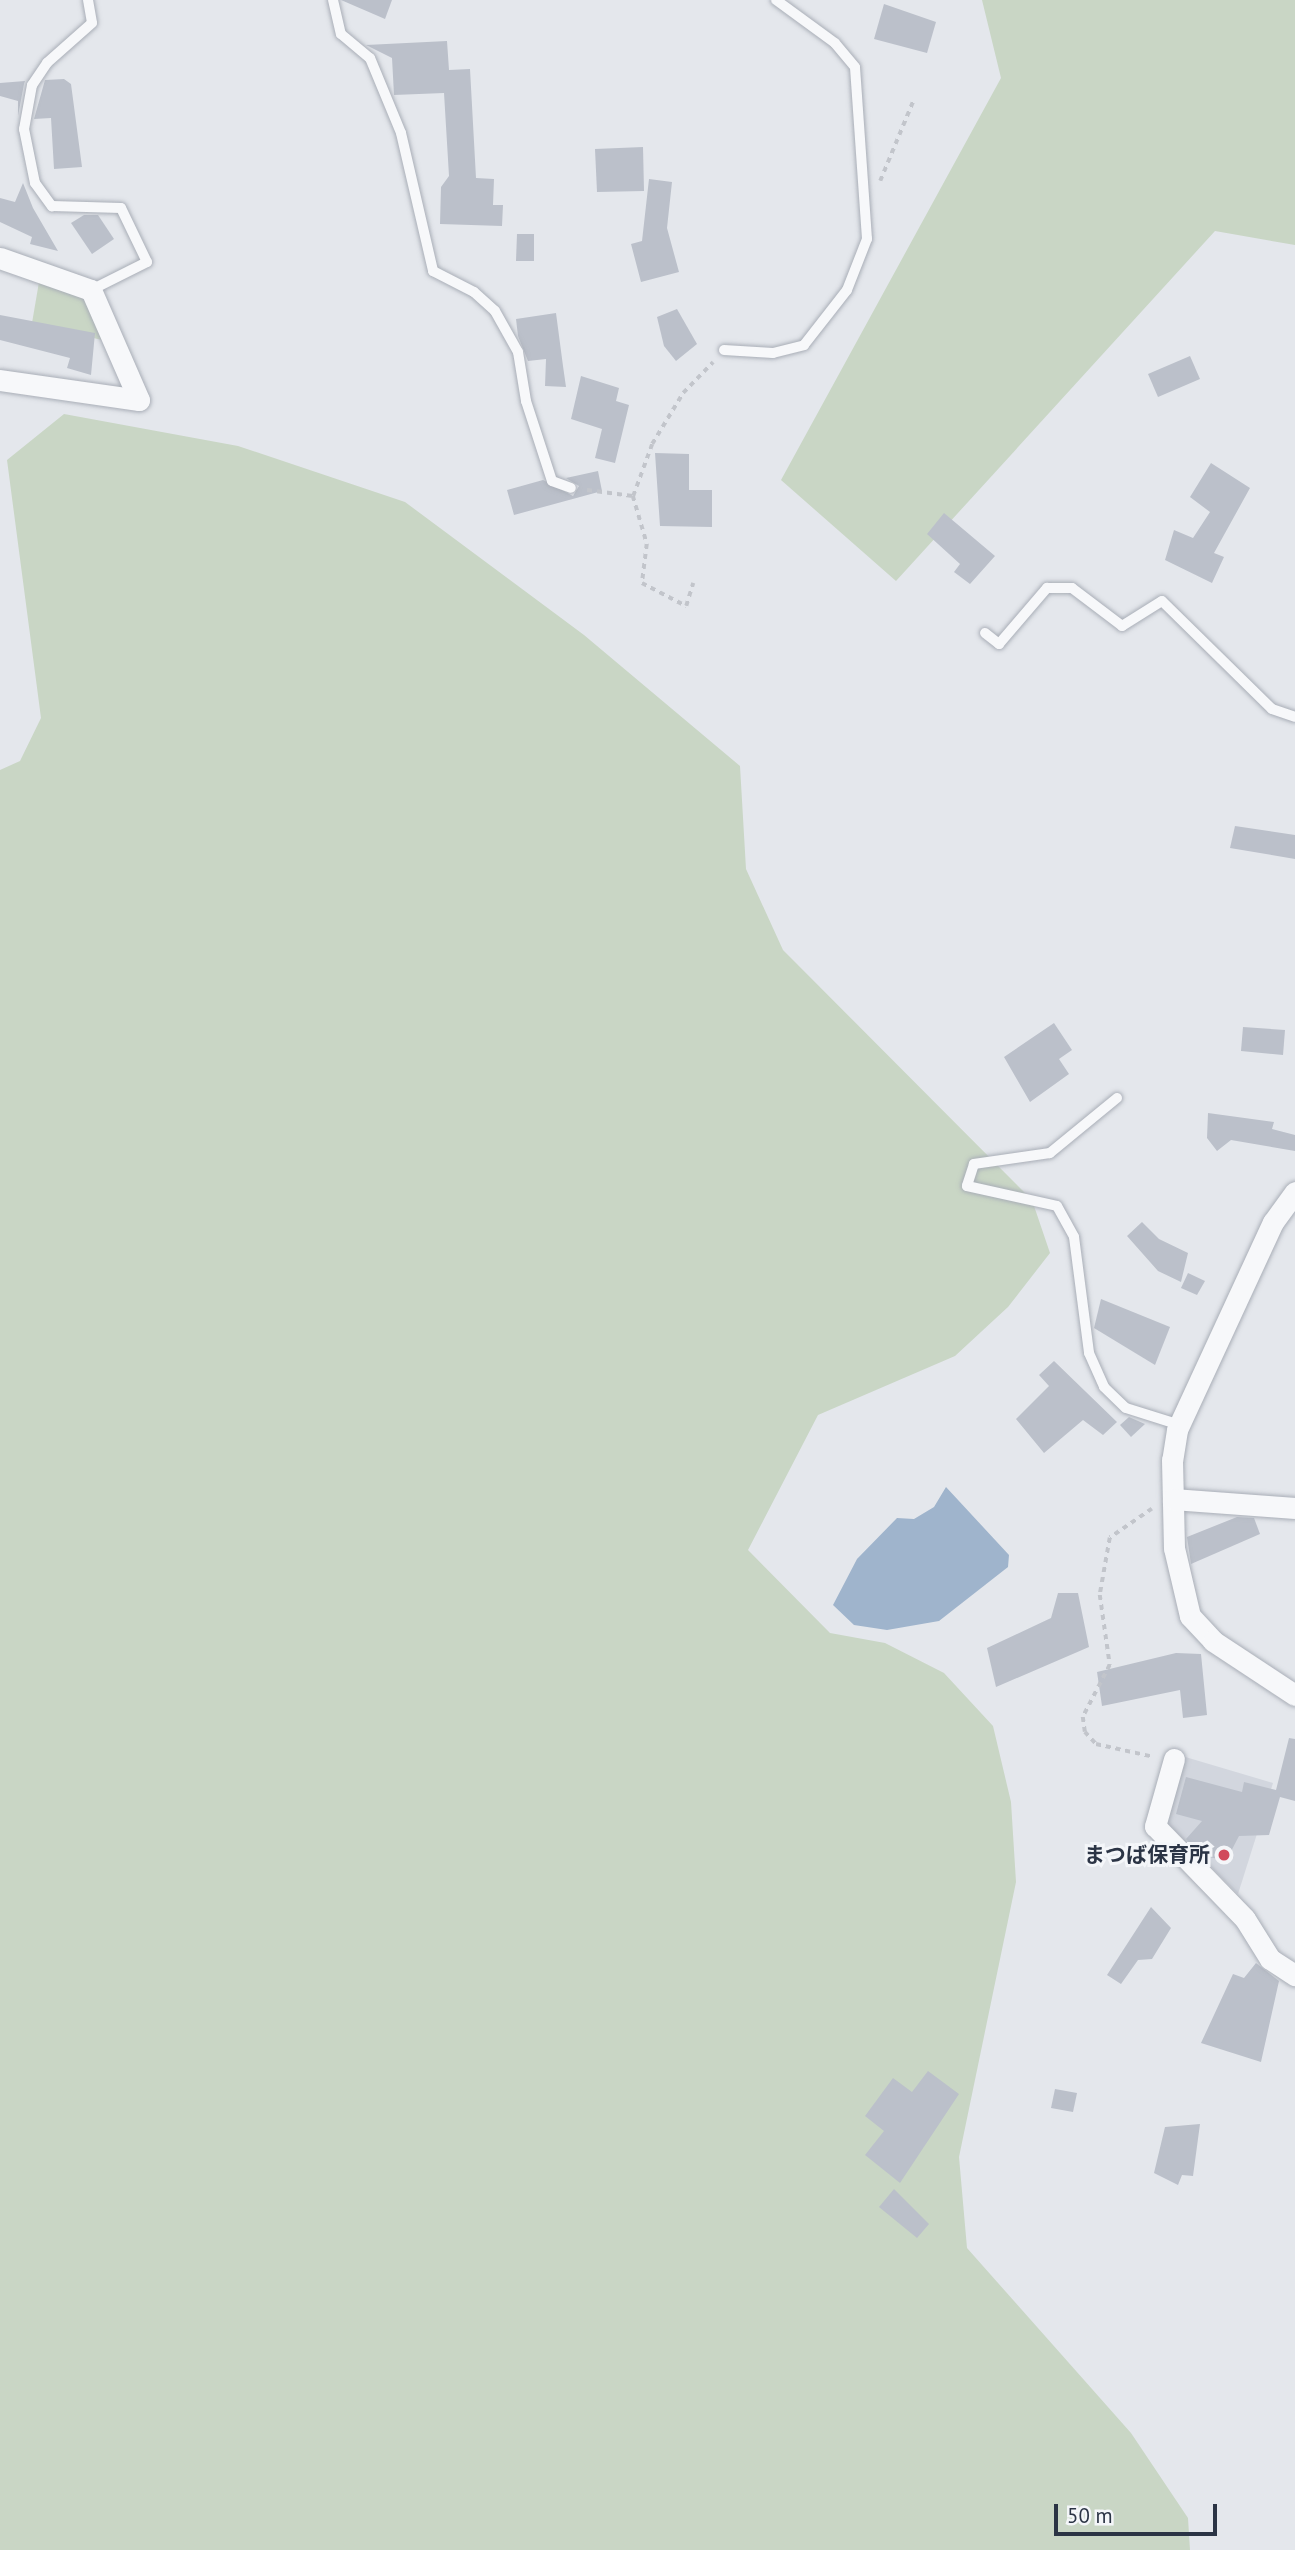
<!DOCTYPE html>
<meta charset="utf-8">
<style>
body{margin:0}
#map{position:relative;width:1295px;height:2550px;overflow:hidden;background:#e4e7ec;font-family:"PT Sans","Noto Sans JP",sans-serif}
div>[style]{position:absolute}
.built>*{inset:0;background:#d2d6de}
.green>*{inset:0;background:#c9d6c5}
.water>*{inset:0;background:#9fb4cc}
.building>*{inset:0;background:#bbc0ca}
.path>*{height:3.5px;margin-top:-1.75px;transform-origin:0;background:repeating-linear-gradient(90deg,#c2c5cb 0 5px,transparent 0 10px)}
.roads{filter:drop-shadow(0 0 2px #a9aeb7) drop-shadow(0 0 2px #a9aeb7)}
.lane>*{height:10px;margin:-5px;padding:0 5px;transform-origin:5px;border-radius:5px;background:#f7f8fa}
.street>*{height:21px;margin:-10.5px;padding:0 10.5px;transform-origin:10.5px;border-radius:10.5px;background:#f7f8fa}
.dots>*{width:19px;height:19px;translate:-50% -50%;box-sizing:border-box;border:4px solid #f4f6f9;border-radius:50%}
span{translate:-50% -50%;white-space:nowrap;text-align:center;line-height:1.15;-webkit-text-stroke:6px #f4f6f9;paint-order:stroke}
.poi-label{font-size:21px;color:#2b3445;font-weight:700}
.right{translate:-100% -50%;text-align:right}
.scale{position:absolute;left:1054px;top:2504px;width:163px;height:32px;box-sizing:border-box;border:4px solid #2b3445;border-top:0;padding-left:9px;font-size:21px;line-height:24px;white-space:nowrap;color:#2b3445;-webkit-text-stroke:5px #f4f6f9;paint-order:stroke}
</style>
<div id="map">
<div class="built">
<i style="clip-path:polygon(1182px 1756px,1273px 1783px,1238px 1894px,1159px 1815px)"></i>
</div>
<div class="green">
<i style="clip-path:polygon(982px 0,1295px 0,1295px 245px,1215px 231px,896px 581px,781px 480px,1001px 78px)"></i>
<i style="clip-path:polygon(39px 282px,86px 295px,106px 341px,32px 323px)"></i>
<i style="clip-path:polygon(64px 414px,238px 446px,405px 502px,584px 635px,740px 766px,746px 869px,783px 950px,1032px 1200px,1050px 1253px,1008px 1307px,955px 1356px,818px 1415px,748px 1550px,830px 1633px,885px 1643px,944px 1673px,993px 1726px,1011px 1802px,1016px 1882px,959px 2157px,967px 2248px,1131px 2433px,1188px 2518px,1190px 2550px,0 2550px,0 770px,20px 761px,41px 718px,7px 460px)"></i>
</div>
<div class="water">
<i style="clip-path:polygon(946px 1487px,1009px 1555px,1008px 1567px,939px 1621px,887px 1630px,854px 1625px,833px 1605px,857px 1559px,897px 1518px,914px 1519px,934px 1507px)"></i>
</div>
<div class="building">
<i style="clip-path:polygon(341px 0,392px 0,385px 19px)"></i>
<i style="clip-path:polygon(884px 4px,936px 22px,927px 53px,874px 39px)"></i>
<i style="clip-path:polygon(447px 41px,449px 70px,470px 69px,476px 178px,494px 179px,493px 205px,503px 205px,502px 226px,440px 224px,441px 187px,449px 176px,444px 93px,394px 95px,392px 58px,366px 45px)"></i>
<i style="clip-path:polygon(64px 79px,71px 84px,82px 167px,54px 169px,51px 118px,34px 119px,45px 80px)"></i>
<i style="clip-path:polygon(25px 81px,24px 84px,18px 116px,18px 101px,0 96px,0 83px)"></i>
<i style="clip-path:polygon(643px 147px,644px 191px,597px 192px,595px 149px)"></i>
<i style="clip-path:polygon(649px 179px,672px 182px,667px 228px,679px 272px,641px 282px,631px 244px,642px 241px)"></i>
<i style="clip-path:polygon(23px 183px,33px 208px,58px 251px,30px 244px,32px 237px,0 222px,0 198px,15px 202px)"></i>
<i style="clip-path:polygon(84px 215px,98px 215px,114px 239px,92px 254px,71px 223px)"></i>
<i style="clip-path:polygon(517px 234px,534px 234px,534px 261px,516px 261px)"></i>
<i style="clip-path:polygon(677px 309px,697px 344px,676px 361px,664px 346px,657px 317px)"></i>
<i style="clip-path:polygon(556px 313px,563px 366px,566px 387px,545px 386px,546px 359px,528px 361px,518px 336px,516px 319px)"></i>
<i style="clip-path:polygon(0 315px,95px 333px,91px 375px,67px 368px,70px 358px,0 340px)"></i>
<i style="clip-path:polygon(1190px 356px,1200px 379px,1158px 397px,1148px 374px)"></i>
<i style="clip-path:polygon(581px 376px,619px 388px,616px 401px,629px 405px,615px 463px,595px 458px,602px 429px,571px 419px)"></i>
<i style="clip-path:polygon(655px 453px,689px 454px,689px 490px,712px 490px,712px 527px,660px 526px)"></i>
<i style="clip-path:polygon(1211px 463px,1250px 488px,1214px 553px,1224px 557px,1212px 583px,1165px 560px,1174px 530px,1193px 538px,1210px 512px,1190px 497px)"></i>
<i style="clip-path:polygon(598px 471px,602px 491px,514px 515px,507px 490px,543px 480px,573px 496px,579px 486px,566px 478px)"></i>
<i style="clip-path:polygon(944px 513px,995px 556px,970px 584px,954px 572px,960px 564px,927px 534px)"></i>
<i style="clip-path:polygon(1235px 826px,1295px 835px,1295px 859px,1230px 848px)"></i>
<i style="clip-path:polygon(1054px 1023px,1072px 1050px,1059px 1059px,1069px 1074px,1030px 1102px,1004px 1057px)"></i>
<i style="clip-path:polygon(1243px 1027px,1285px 1030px,1283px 1055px,1241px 1051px)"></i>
<i style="clip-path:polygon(1208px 1113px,1274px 1122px,1272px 1129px,1295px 1135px,1295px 1151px,1231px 1140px,1217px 1151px,1207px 1138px)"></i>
<i style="clip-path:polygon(1142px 1222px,1159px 1239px,1188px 1253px,1181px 1282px,1158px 1271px,1127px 1236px)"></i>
<i style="clip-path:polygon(1188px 1273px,1205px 1281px,1197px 1295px,1181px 1288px)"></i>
<i style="clip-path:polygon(1101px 1299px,1170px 1327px,1155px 1365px,1094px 1328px)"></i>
<i style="clip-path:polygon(1054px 1361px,1117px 1422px,1103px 1435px,1083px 1420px,1044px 1453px,1016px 1419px,1049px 1386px,1039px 1375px)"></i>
<i style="clip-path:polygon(1129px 1417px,1145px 1424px,1131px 1437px,1120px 1425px)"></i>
<i style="clip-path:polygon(1237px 1517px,1254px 1518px,1260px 1534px,1191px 1564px,1187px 1537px)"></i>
<i style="clip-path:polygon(1058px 1593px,1078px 1593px,1089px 1647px,996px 1687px,987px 1648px,1051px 1618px)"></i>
<i style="clip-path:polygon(1176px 1653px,1201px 1654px,1207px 1715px,1183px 1718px,1180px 1690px,1102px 1706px,1097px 1672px)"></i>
<i style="clip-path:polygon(1289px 1738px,1295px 1739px,1295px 1801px,1280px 1797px,1269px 1835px,1239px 1836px,1226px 1861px,1201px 1855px,1186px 1839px,1202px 1821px,1176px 1814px,1186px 1777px,1242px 1792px,1244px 1782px,1276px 1790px)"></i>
<i style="clip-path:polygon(1151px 1907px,1171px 1928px,1152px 1959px,1138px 1960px,1121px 1984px,1107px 1975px)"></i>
<i style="clip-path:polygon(1256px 1963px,1279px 1981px,1261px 2062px,1201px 2043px,1233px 1974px,1244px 1978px)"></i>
<i style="clip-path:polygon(928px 2071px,959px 2094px,900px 2183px,865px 2155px,884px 2131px,865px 2116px,893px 2078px,912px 2092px)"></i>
<i style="clip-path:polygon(1055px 2089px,1077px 2093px,1073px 2112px,1051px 2108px)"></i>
<i style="clip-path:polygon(1200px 2124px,1193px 2176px,1182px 2175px,1178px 2185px,1154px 2173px,1165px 2127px)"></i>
<i style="clip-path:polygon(894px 2189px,929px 2224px,917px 2238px,879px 2207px)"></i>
</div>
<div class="path">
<i style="left:880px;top:181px;width:89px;rotate:-67.5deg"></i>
<i style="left:587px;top:490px;width:46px;rotate:7.4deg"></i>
<i style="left:633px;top:496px;width:55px;rotate:-69.9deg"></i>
<i style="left:652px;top:444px;width:60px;rotate:-58.7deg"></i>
<i style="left:683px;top:393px;width:43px;rotate:-45.9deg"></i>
<i style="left:633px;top:496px;width:50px;rotate:73.7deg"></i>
<i style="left:647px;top:544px;width:39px;rotate:97deg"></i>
<i style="left:642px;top:583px;width:50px;rotate:27.6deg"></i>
<i style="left:686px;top:606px;width:24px;rotate:-73deg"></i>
<i style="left:1152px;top:1509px;width:51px;rotate:145.4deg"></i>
<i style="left:1110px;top:1538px;width:58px;rotate:100deg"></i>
<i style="left:1100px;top:1595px;width:71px;rotate:81.9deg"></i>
<i style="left:1110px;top:1665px;width:59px;rotate:117.4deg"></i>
<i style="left:1083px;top:1717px;width:15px;rotate:82deg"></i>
<i style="left:1085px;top:1732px;width:16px;rotate:47deg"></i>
<i style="left:1096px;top:1744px;width:59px;rotate:12.6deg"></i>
</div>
<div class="roads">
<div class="lane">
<i style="left:88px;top:0;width:23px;rotate:80deg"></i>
<i style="left:92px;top:23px;width:60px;rotate:138.4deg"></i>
<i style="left:47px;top:63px;width:27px;rotate:124deg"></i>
<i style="left:32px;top:85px;width:45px;rotate:100.3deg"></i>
<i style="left:24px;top:129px;width:55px;rotate:78.5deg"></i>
<i style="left:35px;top:183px;width:29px;rotate:54deg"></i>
<i style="left:52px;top:206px;width:69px;rotate:1.7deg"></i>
<i style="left:121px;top:208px;width:60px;rotate:64.3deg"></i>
<i style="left:147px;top:262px;width:63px;rotate:153.4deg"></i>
<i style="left:333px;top:0;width:35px;rotate:77deg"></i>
<i style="left:341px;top:34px;width:38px;rotate:40deg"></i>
<i style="left:370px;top:58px;width:81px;rotate:67.5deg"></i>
<i style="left:401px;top:133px;width:142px;rotate:76.9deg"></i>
<i style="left:433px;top:271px;width:46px;rotate:27.1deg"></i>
<i style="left:474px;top:292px;width:28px;rotate:42deg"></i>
<i style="left:495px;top:311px;width:47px;rotate:60.7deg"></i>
<i style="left:518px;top:352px;width:50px;rotate:80.7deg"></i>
<i style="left:526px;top:401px;width:84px;rotate:72deg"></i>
<i style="left:552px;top:481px;width:20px;rotate:20deg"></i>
<i style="left:724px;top:350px;width:49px;rotate:3.5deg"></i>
<i style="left:773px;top:353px;width:32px;rotate:-14deg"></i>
<i style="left:804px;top:345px;width:70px;rotate:-52deg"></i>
<i style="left:847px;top:290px;width:55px;rotate:-68.6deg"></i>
<i style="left:867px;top:239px;width:172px;rotate:-94deg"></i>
<i style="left:855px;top:67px;width:31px;rotate:-130deg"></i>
<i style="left:835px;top:43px;width:73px;rotate:-143.9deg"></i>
<i style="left:985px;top:633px;width:18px;rotate:38deg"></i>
<i style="left:999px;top:644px;width:74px;rotate:-49.4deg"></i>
<i style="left:1047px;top:588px;width:25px"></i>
<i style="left:1072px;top:588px;width:63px;rotate:37.2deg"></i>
<i style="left:1122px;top:626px;width:47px;rotate:-32deg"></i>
<i style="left:1162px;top:601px;width:154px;rotate:44.5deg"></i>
<i style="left:1272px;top:709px;width:24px;rotate:19deg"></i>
<i style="left:1117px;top:1098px;width:87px;rotate:140.6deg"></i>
<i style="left:1050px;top:1153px;width:77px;rotate:171.8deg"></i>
<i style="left:974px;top:1164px;width:23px;rotate:108deg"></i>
<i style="left:967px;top:1186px;width:92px;rotate:12.5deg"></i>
<i style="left:1057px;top:1206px;width:35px;rotate:61deg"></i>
<i style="left:1074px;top:1237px;width:117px;rotate:82.6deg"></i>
<i style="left:1089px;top:1353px;width:37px;rotate:66deg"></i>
<i style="left:1104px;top:1387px;width:30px;rotate:44deg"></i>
<i style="left:1126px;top:1408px;width:57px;rotate:17.5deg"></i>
</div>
<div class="street">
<i style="left:0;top:258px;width:96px;rotate:19.4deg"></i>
<i style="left:91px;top:290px;width:120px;rotate:66.4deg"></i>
<i style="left:139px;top:400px;width:140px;rotate:-171.8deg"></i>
<i style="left:1295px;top:1192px;width:37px;rotate:126deg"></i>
<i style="left:1273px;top:1222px;width:229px;rotate:114.8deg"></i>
<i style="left:1177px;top:1430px;width:30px;rotate:99deg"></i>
<i style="left:1172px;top:1460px;width:88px;rotate:88.7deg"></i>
<i style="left:1174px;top:1548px;width:70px;rotate:76.8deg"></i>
<i style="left:1190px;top:1616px;width:34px;rotate:47deg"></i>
<i style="left:1213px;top:1641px;width:98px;rotate:33.4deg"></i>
<i style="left:1173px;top:1499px;width:122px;rotate:4.2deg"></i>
<i style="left:1174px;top:1759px;width:70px;rotate:105.8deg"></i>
<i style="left:1155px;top:1826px;width:129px;rotate:45.9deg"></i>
<i style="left:1245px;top:1919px;width:47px;rotate:58deg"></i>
<i style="left:1270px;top:1959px;width:30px;rotate:33deg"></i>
</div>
</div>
<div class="dots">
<i style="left:1224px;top:1855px;background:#d1495b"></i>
</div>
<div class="poi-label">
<span class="right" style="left:1210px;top:1855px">まつば保育所</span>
</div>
<div class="scale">50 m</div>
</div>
